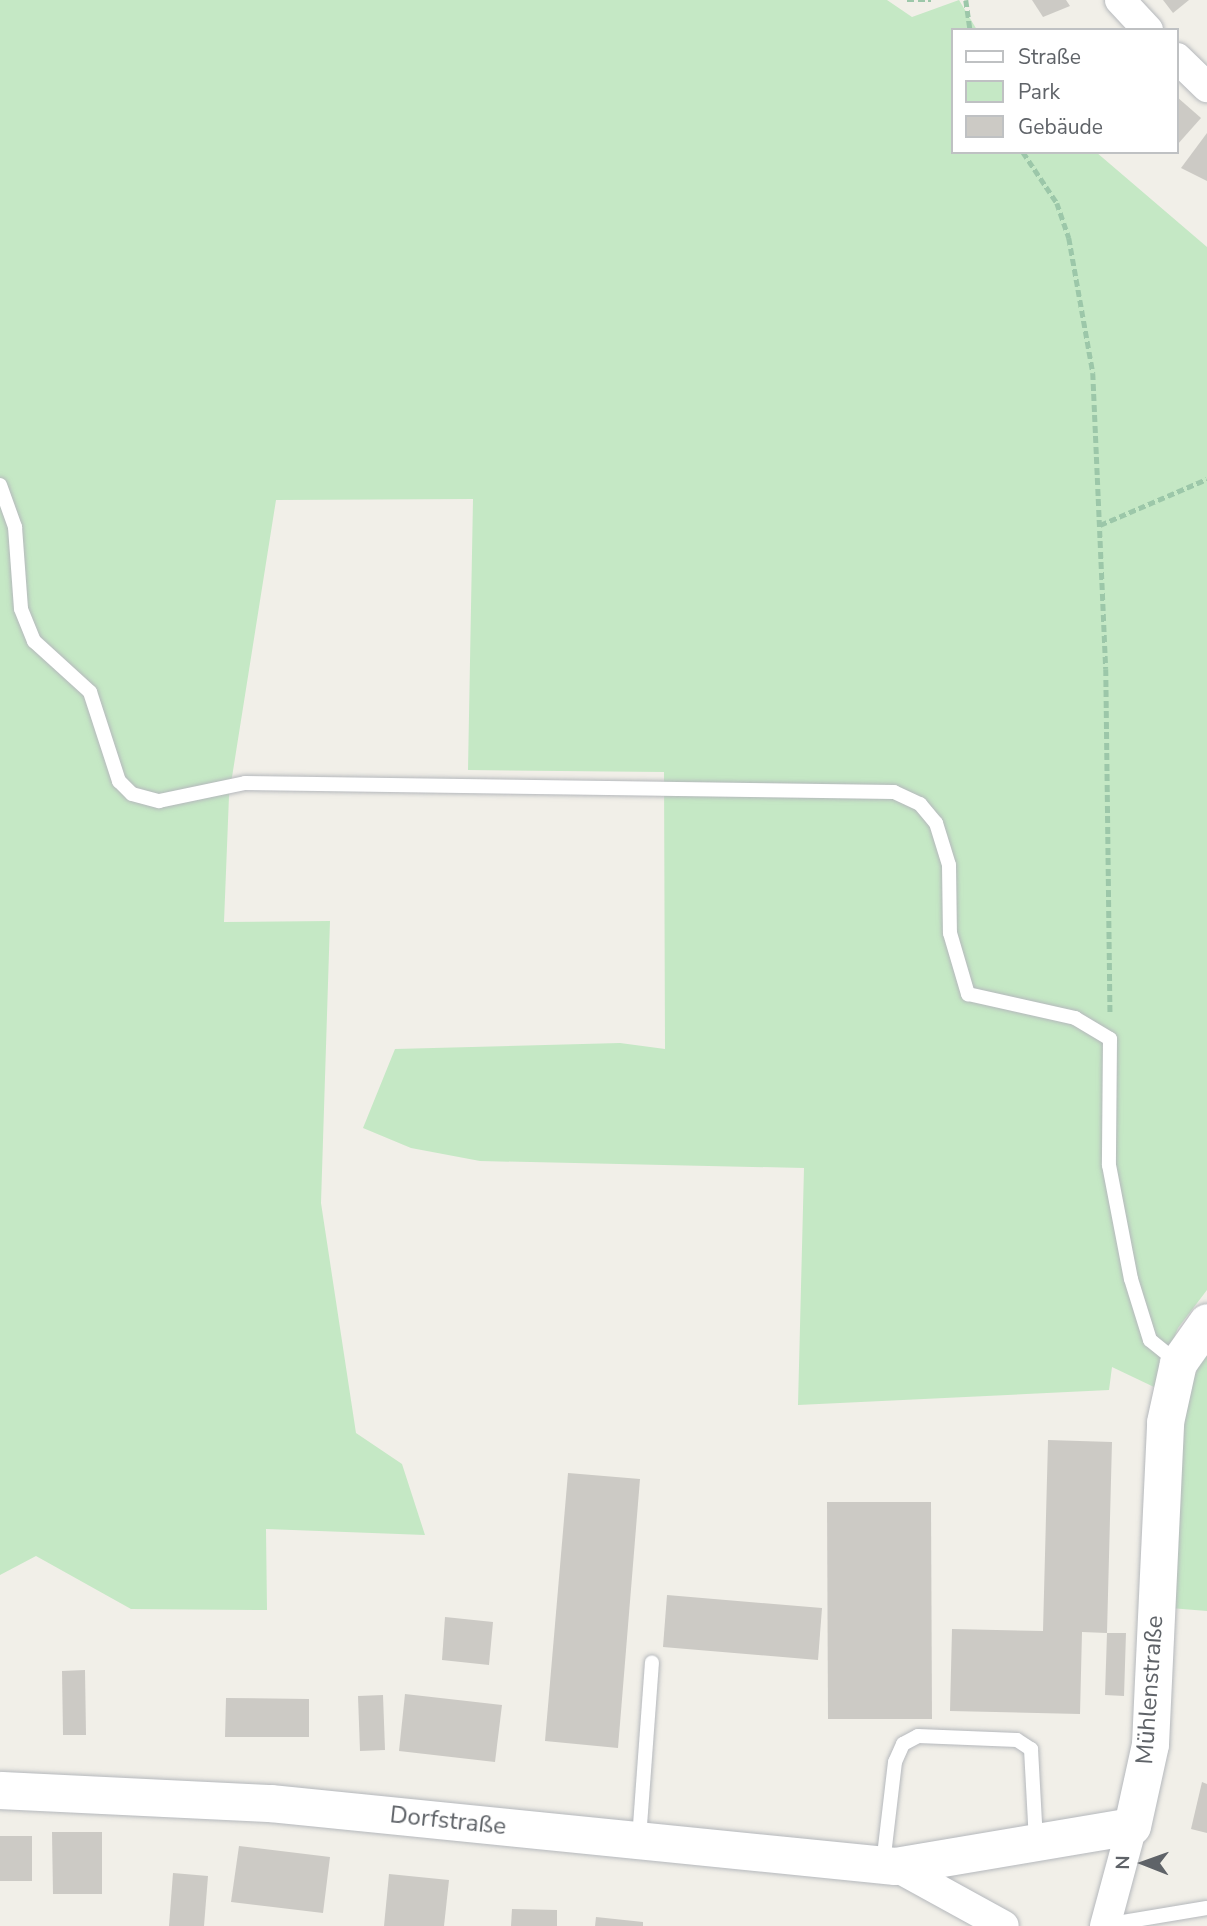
<!DOCTYPE html>
<meta charset="utf-8">
<style>
body{margin:0}
#map{position:relative;width:1207px;height:1926px;overflow:hidden;background:#f1efe8;font-family:"Nunito Sans",sans-serif}
div>[style]{position:absolute}
.green>*{inset:0;background:#c5e8c5}
.building>*{inset:0;background:#cccac5}
.path>*{height:4.5px;margin-top:-2.25px;transform-origin:0;background:repeating-linear-gradient(90deg,#9cc7a9 0 7px,transparent 0 10.5px)}
.roads{filter:drop-shadow(0 0 2px #b5b8bc) drop-shadow(0 0 2px #b5b8bc)}
.service>*{height:14px;margin:-7px;padding:0 7px;transform-origin:7px;border-radius:7px;background:#fff}
.minor>*{height:30px;margin:-15px;padding:0 15px;transform-origin:15px;border-radius:15px;background:#fff}
.tertiary>*{height:37px;margin:-18.5px;padding:0 18.5px;transform-origin:18.5px;border-radius:18.5px;background:#fff}
span{translate:-50% -50%;white-space:nowrap;text-align:center;line-height:1.15;-webkit-text-stroke:5px #fff;paint-order:stroke}
.street-label{font-size:24px;color:#5f6368}
.legend{position:absolute;left:951px;top:28px;width:228px;height:126px;box-sizing:border-box;background:#fff;border:2px solid #bfc1c3;margin:0;padding:9px 12px;list-style:none;font-size:21px;color:#5f6368}
.legend li{display:flex;align-items:center;gap:14px;height:35px}
.legend b{width:35px;border:2px solid #bfc1c3}
.north{position:absolute;left:1109px;top:1828px;width:70px;height:70px;-webkit-text-stroke:5px #fff;paint-order:stroke;rotate:271deg;font-size:19px;font-weight:700;line-height:28px;text-align:center;color:#5f6368}
.north::after{content:'';display:block;margin:auto;width:24px;height:32px;background:#5f6368;clip-path:polygon(50% 0,100% 100%,50% 72%,0 100%)}
</style>
<div id="map">
<div class="green">
<i style="clip-path:polygon(0 0,887px 0,912px 17px,959px 0,977px 30px,953px 30px,953px 152px,1096px 152px,1207px 247px,1207px 1290px,1178px 1328px,1154px 1387px,1112px 1367px,1109px 1390px,798px 1405px,804px 1168px,480px 1161px,411px 1148px,363px 1128px,395px 1049px,620px 1043px,665px 1049px,664px 772px,468px 770px,473px 499px,276px 500px,229px 796px,224px 922px,330px 921px,321px 1203px,356px 1433px,402px 1464px,425px 1535px,266px 1529px,267px 1610px,131px 1609px,36px 1556px,0 1575px)"></i>
<i style="clip-path:polygon(1207px 1346px,1207px 1611px,1170px 1608px,1185px 1399px)"></i>
</div>
<div class="building">
<i style="clip-path:polygon(1032px 0,1066px 0,1070px 6px,1043px 17px)"></i>
<i style="clip-path:polygon(1163px 0,1189px 0,1173px 13px)"></i>
<i style="clip-path:polygon(1177px 97px,1201px 118px,1177px 145px)"></i>
<i style="clip-path:polygon(1207px 133px,1207px 181px,1181px 168px)"></i>
<i style="clip-path:polygon(1048px 1440px,1112px 1442px,1107px 1633px,1082px 1632px,1080px 1714px,950px 1711px,952px 1629px,1043px 1631px)"></i>
<i style="clip-path:polygon(568px 1473px,640px 1479px,618px 1748px,545px 1741px)"></i>
<i style="clip-path:polygon(827px 1502px,931px 1502px,932px 1719px,828px 1719px)"></i>
<i style="clip-path:polygon(667px 1595px,822px 1608px,818px 1660px,663px 1647px)"></i>
<i style="clip-path:polygon(445px 1617px,493px 1622px,489px 1665px,442px 1660px)"></i>
<i style="clip-path:polygon(1107px 1633px,1126px 1633px,1124px 1696px,1105px 1695px)"></i>
<i style="clip-path:polygon(85px 1670px,86px 1735px,63px 1735px,62px 1671px)"></i>
<i style="clip-path:polygon(405px 1694px,502px 1705px,495px 1762px,399px 1751px)"></i>
<i style="clip-path:polygon(383px 1695px,385px 1750px,360px 1751px,358px 1696px)"></i>
<i style="clip-path:polygon(226px 1698px,309px 1699px,309px 1737px,225px 1737px)"></i>
<i style="clip-path:polygon(1202px 1782px,1207px 1784px,1207px 1833px,1191px 1829px)"></i>
<i style="clip-path:polygon(52px 1832px,102px 1832px,102px 1894px,53px 1894px)"></i>
<i style="clip-path:polygon(0 1836px,32px 1836px,32px 1881px,0 1881px)"></i>
<i style="clip-path:polygon(239px 1846px,330px 1857px,323px 1913px,231px 1902px)"></i>
<i style="clip-path:polygon(173px 1873px,208px 1876px,204px 1926px,169px 1926px)"></i>
<i style="clip-path:polygon(389px 1874px,449px 1880px,444px 1926px,384px 1926px)"></i>
<i style="clip-path:polygon(512px 1909px,557px 1910px,557px 1926px,511px 1926px)"></i>
<i style="clip-path:polygon(596px 1917px,643px 1922px,643px 1926px,595px 1926px)"></i>
</div>
<div class="path">
<i style="left:907px;top:0;width:24px"></i>
<i style="left:966px;top:0;width:30px;rotate:82deg"></i>
<i style="left:1023px;top:152px;width:61px;rotate:56.3deg"></i>
<i style="left:1057px;top:203px;width:37px;rotate:71deg"></i>
<i style="left:1069px;top:238px;width:137px;rotate:79.9deg"></i>
<i style="left:1093px;top:373px;width:296px;rotate:87.5deg"></i>
<i style="left:1106px;top:669px;width:346px;rotate:89.3deg"></i>
<i style="left:1100px;top:525px;width:116px;rotate:-23.3deg"></i>
</div>
<div class="roads">
<div class="service">
<i style="left:0;top:485px;width:45px;rotate:70.3deg"></i>
<i style="left:15px;top:527px;width:82px;rotate:85.8deg"></i>
<i style="left:21px;top:609px;width:35px;rotate:68deg"></i>
<i style="left:34px;top:641px;width:76px;rotate:42.3deg"></i>
<i style="left:90px;top:692px;width:94px;rotate:72deg"></i>
<i style="left:119px;top:781px;width:18px;rotate:45deg"></i>
<i style="left:132px;top:794px;width:28px;rotate:15deg"></i>
<i style="left:159px;top:801px;width:88px;rotate:-11.8deg"></i>
<i style="left:245px;top:783px;width:649px;rotate:0.79deg"></i>
<i style="left:894px;top:792px;width:29px;rotate:25deg"></i>
<i style="left:920px;top:804px;width:25px;rotate:50deg"></i>
<i style="left:936px;top:823px;width:44px;rotate:72.8deg"></i>
<i style="left:949px;top:865px;width:68px;rotate:89.2deg"></i>
<i style="left:950px;top:933px;width:64px;rotate:73.6deg"></i>
<i style="left:968px;top:994px;width:110px;rotate:12.6deg"></i>
<i style="left:1075px;top:1018px;width:41px;rotate:31deg"></i>
<i style="left:1110px;top:1039px;width:126px;rotate:90.5deg"></i>
<i style="left:1109px;top:1165px;width:116px;rotate:79.1deg"></i>
<i style="left:1131px;top:1279px;width:64px;rotate:72.7deg"></i>
<i style="left:1150px;top:1340px;width:36px;rotate:39deg"></i>
<i style="left:639px;top:1839px;width:177px;rotate:-85.8deg"></i>
<i style="left:883px;top:1864px;width:103px;rotate:-83.3deg"></i>
<i style="left:895px;top:1762px;width:20px;rotate:-66deg"></i>
<i style="left:903px;top:1744px;width:17px;rotate:-28deg"></i>
<i style="left:918px;top:1736px;width:99px;rotate:2.3deg"></i>
<i style="left:1017px;top:1740px;width:17px;rotate:33deg"></i>
<i style="left:1031px;top:1749px;width:92px;rotate:86.9deg"></i>
<i style="left:1105px;top:1925px;width:103px;rotate:-9.5deg"></i>
</div>
<div class="minor">
<i style="left:1120px;top:0;width:41px;rotate:47deg"></i>
<i style="left:1177px;top:58px;width:42px;rotate:44deg"></i>
<i style="left:895px;top:1866px;width:124px;rotate:28.8deg"></i>
<i style="left:1105px;top:1926px;width:104px;rotate:-74.9deg"></i>
</div>
<div class="tertiary">
<i style="left:0;top:1790px;width:270px;rotate:2.8deg"></i>
<i style="left:270px;top:1803px;width:628px;rotate:5.76deg"></i>
<i style="left:895px;top:1866px;width:240px;rotate:-9.6deg"></i>
<i style="left:1132px;top:1826px;width:84px;rotate:-77.6deg"></i>
<i style="left:1150px;top:1744px;width:322px;rotate:-87.3deg"></i>
<i style="left:1165px;top:1422px;width:60px;rotate:-77.6deg"></i>
<i style="left:1178px;top:1363px;width:50px;rotate:-54.7deg"></i>
</div>
</div>
<div class="street-label">
<span style="left:1150px;top:1690px;rotate:-86deg">Mühlenstraße</span>
<span style="left:448px;top:1821px;rotate:6deg">Dorfstraße</span>
</div>
<ul class="legend">
<li><b style="height:9px;background:#fff"></b>Straße</li>
<li><b style="height:19px;background:#c5e8c5"></b>Park</li>
<li><b style="height:19px;background:#cccac5"></b>Gebäude</li>
</ul>
<div class="north">N</div>
</div>
